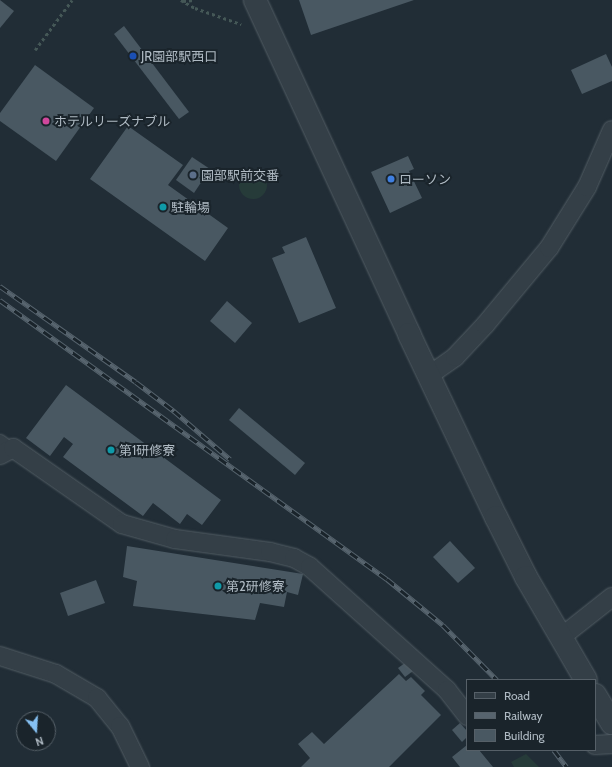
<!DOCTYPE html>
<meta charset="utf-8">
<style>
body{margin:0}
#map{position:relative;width:612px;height:767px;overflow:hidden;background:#212d36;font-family:Cabin,"Noto Sans JP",sans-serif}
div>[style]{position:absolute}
.green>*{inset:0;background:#263b39}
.round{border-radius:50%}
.building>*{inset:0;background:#495862}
.path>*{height:2.5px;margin-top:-1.25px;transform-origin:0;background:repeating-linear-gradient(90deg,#455857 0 3px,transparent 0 6px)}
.roads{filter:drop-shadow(0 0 1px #525d64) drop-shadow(0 0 1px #525d64)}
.service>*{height:9px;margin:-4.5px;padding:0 4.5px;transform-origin:4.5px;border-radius:4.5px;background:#343f47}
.minor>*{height:18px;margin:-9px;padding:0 9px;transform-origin:9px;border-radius:9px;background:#343f47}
.tertiary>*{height:22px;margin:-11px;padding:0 11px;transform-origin:11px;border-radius:11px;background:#343f47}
.rail>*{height:4.5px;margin-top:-2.25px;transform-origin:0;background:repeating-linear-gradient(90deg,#1a242b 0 9px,#57646e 0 18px);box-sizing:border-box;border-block:1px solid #57646e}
.dots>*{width:11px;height:11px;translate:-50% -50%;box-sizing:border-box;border:2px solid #1a242b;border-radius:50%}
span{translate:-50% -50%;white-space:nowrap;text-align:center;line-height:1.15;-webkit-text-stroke:4px #1a242b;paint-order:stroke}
.poi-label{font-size:13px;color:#afbac3}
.left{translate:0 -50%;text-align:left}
.legend{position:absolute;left:466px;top:679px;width:130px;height:72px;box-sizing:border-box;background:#1a242b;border:1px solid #566068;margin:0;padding:5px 7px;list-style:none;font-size:12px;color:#afbac3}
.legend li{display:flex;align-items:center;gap:8px;height:20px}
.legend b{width:20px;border:1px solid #566068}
.north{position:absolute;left:16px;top:711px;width:40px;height:40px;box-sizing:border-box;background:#1a242b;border:1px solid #566068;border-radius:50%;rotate:162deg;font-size:11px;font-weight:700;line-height:16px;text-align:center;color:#afbac3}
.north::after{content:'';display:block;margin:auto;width:14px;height:18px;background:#85c0f2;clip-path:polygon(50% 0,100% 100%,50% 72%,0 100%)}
</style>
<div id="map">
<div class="green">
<i class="round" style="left:239px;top:171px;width:28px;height:28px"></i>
<i style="clip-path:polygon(526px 754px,539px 767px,514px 767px,511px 762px)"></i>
</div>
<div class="building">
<i style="clip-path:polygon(0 0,14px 11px,0 28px)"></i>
<i style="clip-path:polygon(299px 0,414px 0,311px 35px)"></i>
<i style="clip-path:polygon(124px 26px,189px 112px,179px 119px,114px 34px)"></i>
<i style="clip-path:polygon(606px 54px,612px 67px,612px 81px,582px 94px,571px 70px)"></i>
<i style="clip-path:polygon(35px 65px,94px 108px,56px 161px,0 121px,0 113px)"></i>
<i style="clip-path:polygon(128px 126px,183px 165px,168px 185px,228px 228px,205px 261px,90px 179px)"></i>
<i style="clip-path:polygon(408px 156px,414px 169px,409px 171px,422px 198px,390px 213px,371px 172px)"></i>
<i style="clip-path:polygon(192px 157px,210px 169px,194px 193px,176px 180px)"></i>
<i style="clip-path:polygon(306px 237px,336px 308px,299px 323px,272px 258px,285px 253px,282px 247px)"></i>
<i style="clip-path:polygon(227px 301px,252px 323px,235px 343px,210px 321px)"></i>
<i style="clip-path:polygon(66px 385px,221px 500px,202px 525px,187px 514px,180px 524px,153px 503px,143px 516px,63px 457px,73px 444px,64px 437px,50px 456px,26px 438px)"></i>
<i style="clip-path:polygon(239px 408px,305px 463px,295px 475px,229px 420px)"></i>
<i style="clip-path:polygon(450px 541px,475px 568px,458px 583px,433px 557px)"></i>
<i style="clip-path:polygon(127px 546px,303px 574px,298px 595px,287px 592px,284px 607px,260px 603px,255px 620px,133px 606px,137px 581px,123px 577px)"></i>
<i style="clip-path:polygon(96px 580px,105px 603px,68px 616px,60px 593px)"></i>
<i style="clip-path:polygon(405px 663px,413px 671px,405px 677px,398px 668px)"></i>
<i style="clip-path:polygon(399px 674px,406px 681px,411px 677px,425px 691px,421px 695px,441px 715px,389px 767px,301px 767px,310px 758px,298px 744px,312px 732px,324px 744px)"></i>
<i style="clip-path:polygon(460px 723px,467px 731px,467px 737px,462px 742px,452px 730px)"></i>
<i style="clip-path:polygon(467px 745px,467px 750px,479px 750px,493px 767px,460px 767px,452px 757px)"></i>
</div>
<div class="path">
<i style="left:181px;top:0;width:16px;rotate:30deg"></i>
<i style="left:195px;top:8px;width:49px;rotate:19.2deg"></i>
<i style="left:183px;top:1px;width:11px;rotate:-5deg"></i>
<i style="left:35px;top:50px;width:62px;rotate:-53.5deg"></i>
</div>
<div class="roads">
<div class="service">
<i style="left:0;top:439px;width:16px;rotate:35deg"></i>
</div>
<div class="minor">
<i style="left:428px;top:376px;width:33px;rotate:-35deg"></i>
<i style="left:455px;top:357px;width:44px;rotate:-46.8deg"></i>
<i style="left:485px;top:325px;width:100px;rotate:-50.3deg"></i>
<i style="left:549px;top:248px;width:72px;rotate:-58.1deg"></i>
<i style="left:587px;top:187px;width:62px;rotate:-66.3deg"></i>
<i style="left:0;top:455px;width:15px;rotate:-28deg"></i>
<i style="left:13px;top:448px;width:133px;rotate:34.9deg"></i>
<i style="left:122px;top:524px;width:55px;rotate:15.8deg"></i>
<i style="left:175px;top:539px;width:96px;rotate:7.8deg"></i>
<i style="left:270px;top:552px;width:25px;rotate:14deg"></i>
<i style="left:294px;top:558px;width:18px;rotate:29deg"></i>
<i style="left:310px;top:567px;width:184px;rotate:41.9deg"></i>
<i style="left:447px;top:690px;width:33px;rotate:52deg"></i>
<i style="left:560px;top:638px;width:66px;rotate:-38.3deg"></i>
<i style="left:0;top:656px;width:59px;rotate:17.8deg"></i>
<i style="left:56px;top:674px;width:48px;rotate:30.3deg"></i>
<i style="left:97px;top:698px;width:36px;rotate:51deg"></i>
<i style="left:120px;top:726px;width:46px;rotate:64deg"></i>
<i style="left:595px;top:745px;width:17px;rotate:-3deg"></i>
</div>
<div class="tertiary">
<i style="left:255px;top:0;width:368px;rotate:65.2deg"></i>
<i style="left:409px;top:334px;width:203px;rotate:64.6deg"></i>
<i style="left:496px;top:517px;width:67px;rotate:63.4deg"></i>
<i style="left:526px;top:577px;width:119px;rotate:59.8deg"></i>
<i style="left:595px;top:695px;width:33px;rotate:59deg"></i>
</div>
</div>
<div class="rail">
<i style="left:0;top:286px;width:166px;rotate:35.2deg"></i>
<i style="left:136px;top:382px;width:48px;rotate:37.3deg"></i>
<i style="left:174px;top:411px;width:74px;rotate:40.6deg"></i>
<i style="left:0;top:300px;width:477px;rotate:35.8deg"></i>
<i style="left:387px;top:579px;width:72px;rotate:39.4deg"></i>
<i style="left:443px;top:625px;width:77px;rotate:45.5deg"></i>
<i style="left:554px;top:750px;width:21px;rotate:53deg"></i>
</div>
<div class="dots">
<i style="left:133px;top:56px;background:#1a4fb4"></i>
<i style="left:46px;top:121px;background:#d1479c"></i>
<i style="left:193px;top:175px;background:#5c6f8a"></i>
<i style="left:391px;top:179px;background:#3f7fe0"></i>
<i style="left:163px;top:207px;background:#0f9aa8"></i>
<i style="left:111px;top:450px;background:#0f9aa8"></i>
<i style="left:218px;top:586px;background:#0f9aa8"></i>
</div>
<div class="poi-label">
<span class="left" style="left:141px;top:56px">JR園部駅西口</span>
<span class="left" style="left:54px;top:121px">ホテルリーズナブル</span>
<span class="left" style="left:201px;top:175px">園部駅前交番</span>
<span class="left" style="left:399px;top:179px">ローソン</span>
<span class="left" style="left:171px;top:207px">駐輪場</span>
<span class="left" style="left:119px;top:450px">第1研修寮</span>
<span class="left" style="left:226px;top:586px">第2研修寮</span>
</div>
<ul class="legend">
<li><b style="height:5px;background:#343f47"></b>Road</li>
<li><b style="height:5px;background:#57646e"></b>Railway</li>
<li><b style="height:11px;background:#495862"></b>Building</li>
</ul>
<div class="north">N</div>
</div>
